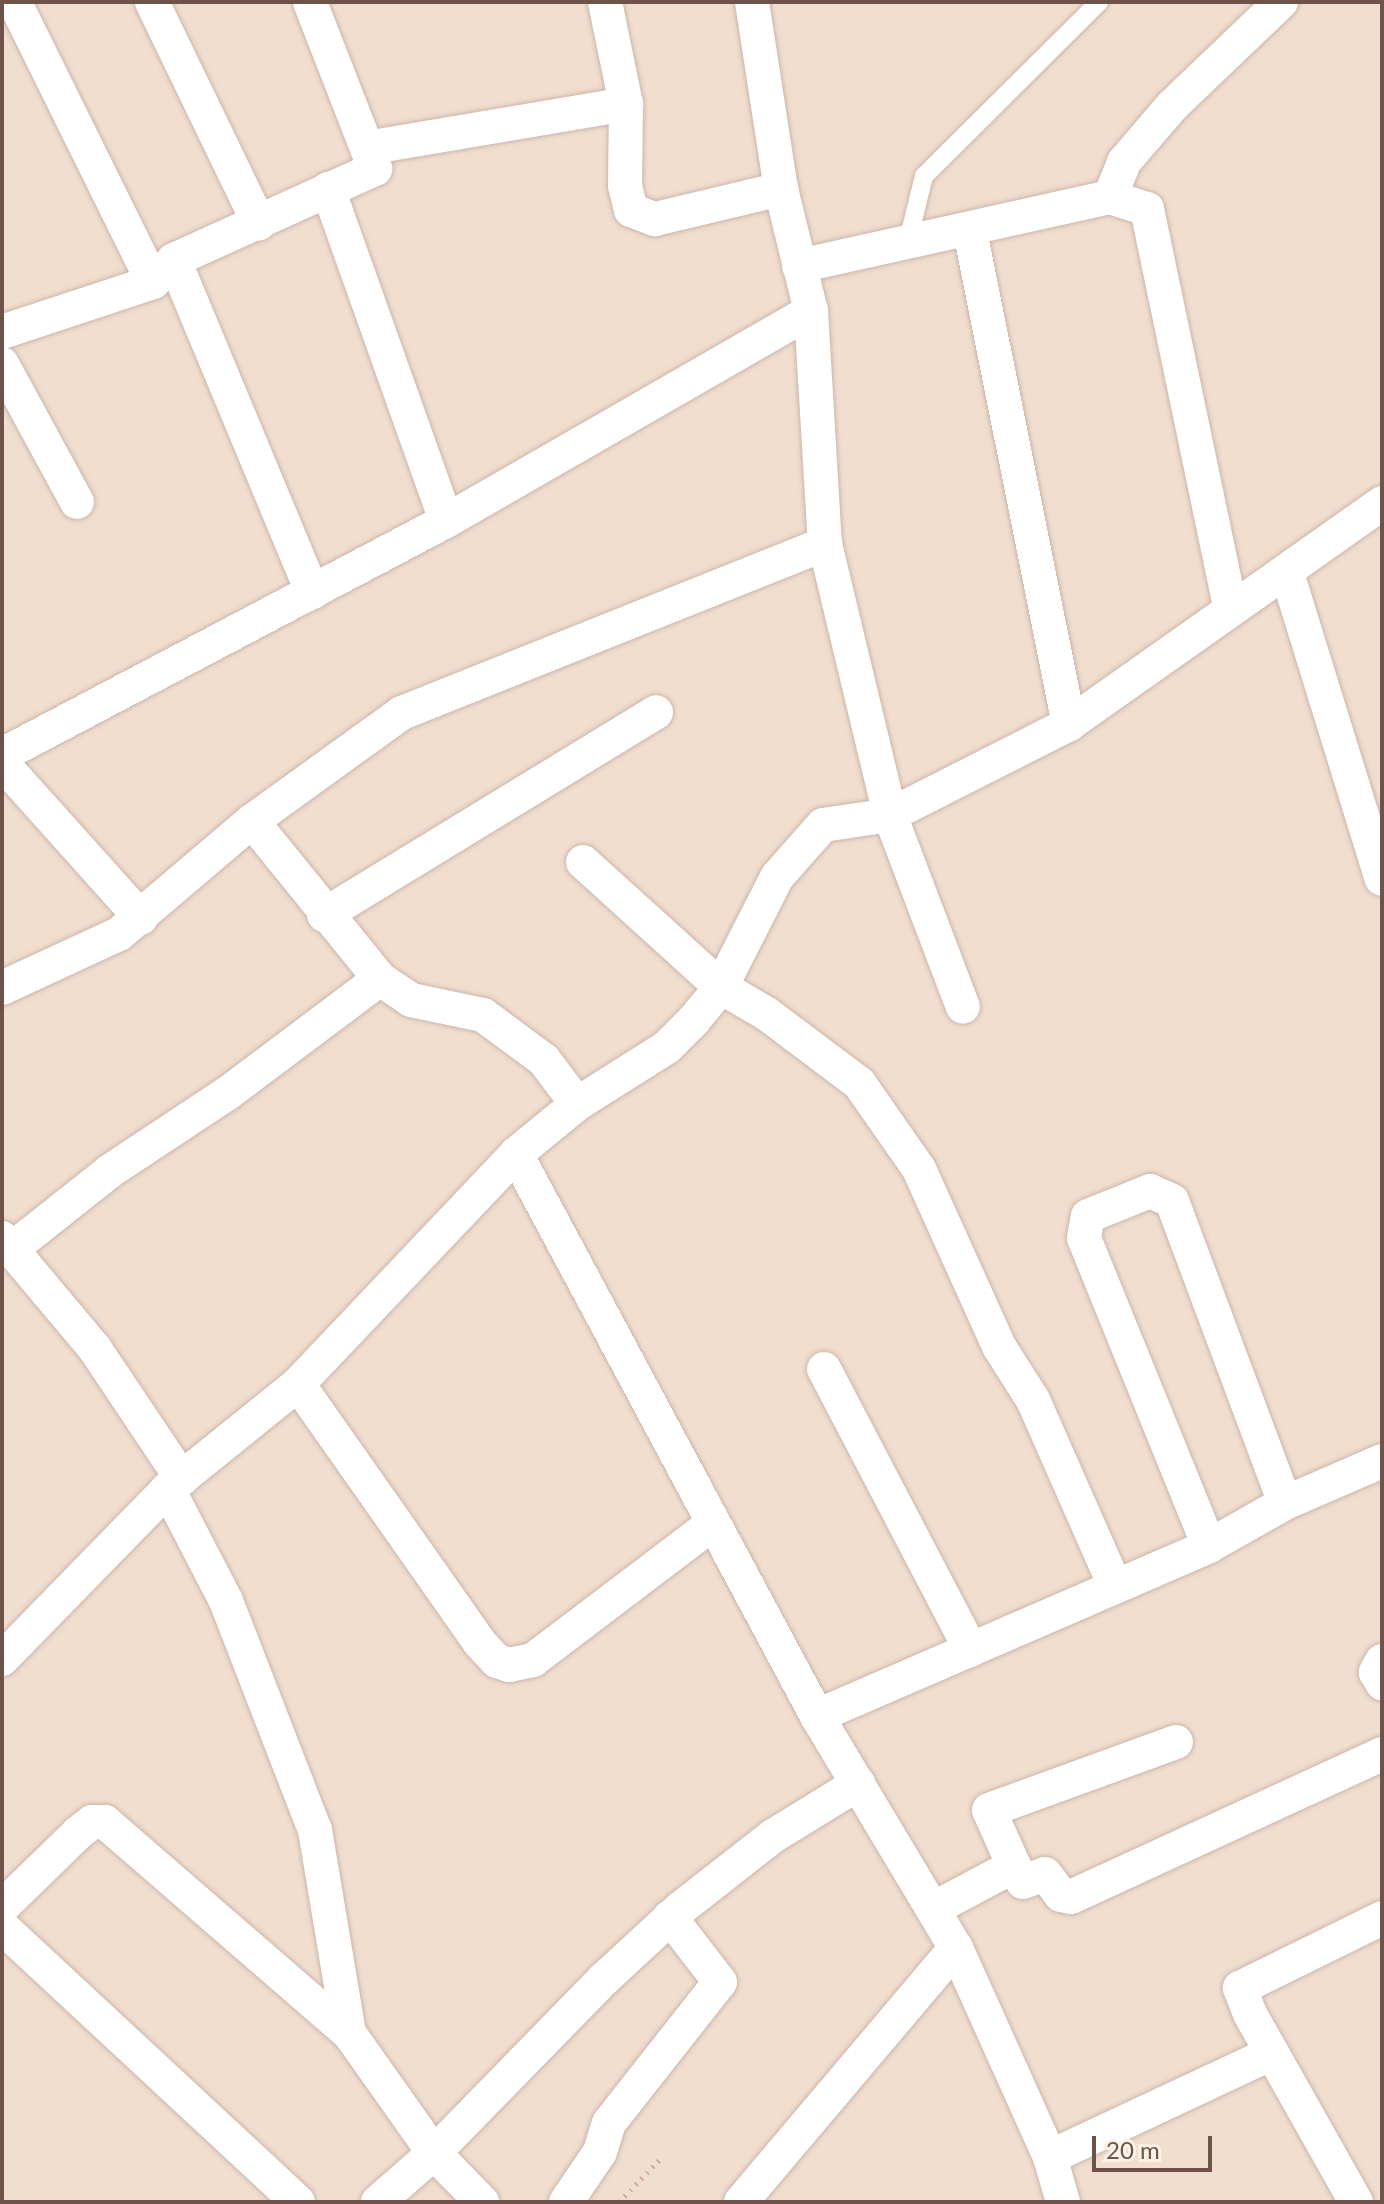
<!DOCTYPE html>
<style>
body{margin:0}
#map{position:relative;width:1384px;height:2204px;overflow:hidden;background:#faede0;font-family:Lato,sans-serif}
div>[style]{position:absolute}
.residential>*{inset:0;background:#f1decf}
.path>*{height:5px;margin-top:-2.5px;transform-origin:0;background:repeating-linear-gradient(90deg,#d2ab9e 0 2px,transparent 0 8px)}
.roads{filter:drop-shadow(0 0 2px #ccb6ab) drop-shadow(0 0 2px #ccb6ab)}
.service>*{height:18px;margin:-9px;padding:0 9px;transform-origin:9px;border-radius:9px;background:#fff}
.minor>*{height:34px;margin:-17px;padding:0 17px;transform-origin:17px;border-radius:17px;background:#fff}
span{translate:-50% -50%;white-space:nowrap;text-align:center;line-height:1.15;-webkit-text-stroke:8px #fef1e6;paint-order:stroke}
.frame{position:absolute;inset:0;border:4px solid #6f524a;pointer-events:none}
.scale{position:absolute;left:1092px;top:2136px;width:120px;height:36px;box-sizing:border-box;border:4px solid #6f524a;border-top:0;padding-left:10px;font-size:24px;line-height:28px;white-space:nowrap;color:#6f524a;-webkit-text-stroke:6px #fef1e6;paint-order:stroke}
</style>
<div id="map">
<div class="residential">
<i style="clip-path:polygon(2px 2px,1382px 2px,1382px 2202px,2px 2202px)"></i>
</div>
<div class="path">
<i style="left:619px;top:2202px;width:62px;rotate:-46.3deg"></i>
</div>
<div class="roads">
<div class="service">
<i style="left:908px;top:241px;width:67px;rotate:-76.2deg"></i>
<i style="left:924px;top:176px;width:247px;rotate:-44.8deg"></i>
</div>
<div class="minor">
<i style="left:152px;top:2px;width:246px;rotate:64.2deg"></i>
<i style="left:605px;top:2px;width:104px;rotate:78.4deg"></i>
<i style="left:626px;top:104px;width:82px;rotate:90.7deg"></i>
<i style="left:625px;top:186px;width:25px;rotate:76deg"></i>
<i style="left:631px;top:210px;width:26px;rotate:21deg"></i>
<i style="left:655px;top:219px;width:130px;rotate:-13.4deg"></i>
<i style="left:752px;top:2px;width:189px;rotate:81.2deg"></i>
<i style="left:781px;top:189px;width:126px;rotate:76.2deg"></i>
<i style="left:811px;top:311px;width:233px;rotate:86.6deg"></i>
<i style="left:825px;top:544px;width:279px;rotate:76.5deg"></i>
<i style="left:890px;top:815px;width:205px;rotate:69.2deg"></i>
<i style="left:16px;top:5px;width:309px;rotate:63.7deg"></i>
<i style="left:367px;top:148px;width:263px;rotate:-9.6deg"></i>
<i style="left:328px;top:189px;width:352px;rotate:70.4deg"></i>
<i style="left:1110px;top:197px;width:38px;rotate:-68deg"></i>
<i style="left:1124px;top:162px;width:74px;rotate:-49.4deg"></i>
<i style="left:1172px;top:106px;width:151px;rotate:-43.7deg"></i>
<i style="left:970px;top:231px;width:503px;rotate:78.65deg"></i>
<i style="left:174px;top:260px;width:360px;rotate:67.4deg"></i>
<i style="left:799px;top:266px;width:319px;rotate:-12.5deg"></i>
<i style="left:1110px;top:197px;width:39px;rotate:18deg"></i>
<i style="left:1147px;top:209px;width:408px;rotate:78.2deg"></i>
<i style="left:2px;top:332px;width:159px;rotate:-18.3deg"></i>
<i style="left:153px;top:282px;width:30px;rotate:-46deg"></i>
<i style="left:174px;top:260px;width:221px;rotate:-24.4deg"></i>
<i style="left:375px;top:169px;width:179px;rotate:-111.3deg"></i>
<i style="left:2px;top:364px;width:157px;rotate:61.5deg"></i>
<i style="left:1287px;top:573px;width:320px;rotate:72.8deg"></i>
<i style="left:2px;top:755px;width:502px;rotate:-27.79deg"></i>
<i style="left:446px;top:521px;width:421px;rotate:-29.9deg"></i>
<i style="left:2px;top:763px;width:208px;rotate:48.1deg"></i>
<i style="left:252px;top:821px;width:203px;rotate:51deg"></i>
<i style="left:380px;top:979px;width:37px;rotate:34deg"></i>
<i style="left:411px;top:1000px;width:74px;rotate:11.8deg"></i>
<i style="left:483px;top:1015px;width:76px;rotate:36.4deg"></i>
<i style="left:544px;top:1060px;width:55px;rotate:53.1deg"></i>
<i style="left:583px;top:862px;width:186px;rotate:42.2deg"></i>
<i style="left:721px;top:987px;width:53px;rotate:30.4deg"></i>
<i style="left:767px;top:1014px;width:115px;rotate:36.9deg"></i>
<i style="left:859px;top:1083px;width:105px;rotate:55.1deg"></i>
<i style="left:919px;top:1169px;width:196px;rotate:65.7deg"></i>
<i style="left:1000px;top:1348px;width:62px;rotate:57.6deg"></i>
<i style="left:1033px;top:1400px;width:203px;rotate:66.2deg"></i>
<i style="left:324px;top:915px;width:389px;rotate:-31.4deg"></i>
<i style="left:2px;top:988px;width:129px;rotate:-24.8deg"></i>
<i style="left:119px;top:934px;width:175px;rotate:-40.4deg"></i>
<i style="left:252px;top:821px;width:185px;rotate:-35.8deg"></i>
<i style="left:402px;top:713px;width:456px;rotate:-21.8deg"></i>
<i style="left:516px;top:1154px;width:638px;rotate:61.83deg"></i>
<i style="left:817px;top:1716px;width:270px;rotate:59.1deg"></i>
<i style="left:956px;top:1948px;width:229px;rotate:65.8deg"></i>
<i style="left:1050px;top:2157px;width:47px;rotate:73.9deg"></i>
<i style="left:2px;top:1238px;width:145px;rotate:50deg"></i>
<i style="left:95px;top:1349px;width:156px;rotate:56.2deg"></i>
<i style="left:13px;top:1248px;width:124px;rotate:-38.4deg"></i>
<i style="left:110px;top:1171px;width:141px;rotate:-33.5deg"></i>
<i style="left:228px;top:1093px;width:190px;rotate:-36.9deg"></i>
<i style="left:824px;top:1369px;width:317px;rotate:62.4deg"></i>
<i style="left:298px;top:1384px;width:315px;rotate:54.9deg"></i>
<i style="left:479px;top:1642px;width:26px;rotate:47deg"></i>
<i style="left:497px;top:1661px;width:13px;rotate:18deg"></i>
<i style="left:509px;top:1665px;width:25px;rotate:-12deg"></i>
<i style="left:533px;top:1660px;width:225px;rotate:-37.2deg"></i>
<i style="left:168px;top:1489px;width:126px;rotate:62.6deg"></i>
<i style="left:226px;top:1601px;width:246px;rotate:68.8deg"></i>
<i style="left:315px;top:1830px;width:206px;rotate:80.5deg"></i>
<i style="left:1209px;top:1546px;width:332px;rotate:-112.1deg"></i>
<i style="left:1084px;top:1238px;width:22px;rotate:-80deg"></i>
<i style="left:1088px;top:1216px;width:67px;rotate:-22deg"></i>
<i style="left:1150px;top:1191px;width:24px;rotate:24deg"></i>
<i style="left:1172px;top:1201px;width:322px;rotate:69.5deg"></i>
<i style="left:2px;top:1659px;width:238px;rotate:-45.7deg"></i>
<i style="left:168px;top:1489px;width:167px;rotate:-38.9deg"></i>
<i style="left:298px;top:1384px;width:317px;rotate:-46.5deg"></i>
<i style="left:516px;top:1154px;width:79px;rotate:-39.3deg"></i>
<i style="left:577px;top:1104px;width:107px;rotate:-32.3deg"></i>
<i style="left:667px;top:1047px;width:38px;rotate:-45deg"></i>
<i style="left:694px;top:1020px;width:43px;rotate:-50.7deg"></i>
<i style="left:721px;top:987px;width:123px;rotate:-63deg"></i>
<i style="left:777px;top:877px;width:69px;rotate:-48.5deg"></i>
<i style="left:823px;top:825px;width:68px;rotate:-8.5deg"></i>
<i style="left:890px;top:815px;width:201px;rotate:-26.9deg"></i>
<i style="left:1069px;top:724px;width:383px;rotate:-35.2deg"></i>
<i style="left:1382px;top:1661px;width:13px;rotate:119deg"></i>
<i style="left:1376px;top:1672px;width:13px;rotate:61deg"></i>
<i style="left:817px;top:1716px;width:427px;rotate:-23.4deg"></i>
<i style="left:1209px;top:1546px;width:87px;rotate:-29.5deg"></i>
<i style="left:1285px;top:1503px;width:106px;rotate:-23.4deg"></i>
<i style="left:1014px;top:1866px;width:18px;rotate:61deg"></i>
<i style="left:1023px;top:1882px;width:23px;rotate:-20deg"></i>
<i style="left:1045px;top:1874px;width:26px;rotate:53deg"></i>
<i style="left:1061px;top:1895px;width:10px;rotate:11deg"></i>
<i style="left:1071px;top:1897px;width:342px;rotate:-24.7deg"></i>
<i style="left:2px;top:1907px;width:106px;rotate:-44.2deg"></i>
<i style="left:78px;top:1833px;width:18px;rotate:-38deg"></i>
<i style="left:92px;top:1822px;width:13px"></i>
<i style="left:105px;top:1822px;width:323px;rotate:40.9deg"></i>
<i style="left:349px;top:2033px;width:147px;rotate:54.7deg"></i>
<i style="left:434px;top:2153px;width:243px;rotate:-45.7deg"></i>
<i style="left:604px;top:1979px;width:105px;rotate:-42.7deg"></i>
<i style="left:681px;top:1908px;width:117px;rotate:-38deg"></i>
<i style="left:773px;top:1836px;width:100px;rotate:-31.5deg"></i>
<i style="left:933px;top:1909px;width:92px;rotate:-28deg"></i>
<i style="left:1014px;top:1866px;width:61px;rotate:-114.1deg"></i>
<i style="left:989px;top:1810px;width:199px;rotate:-20deg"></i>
<i style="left:2px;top:1927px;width:404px;rotate:42.9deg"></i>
<i style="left:1050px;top:2157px;width:245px;rotate:-25.1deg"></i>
<i style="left:378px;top:2202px;width:74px;rotate:-41.2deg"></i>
<i style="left:434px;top:2153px;width:69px;rotate:45.6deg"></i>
<i style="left:566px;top:2202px;width:60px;rotate:-55.8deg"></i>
<i style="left:600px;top:2152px;width:30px;rotate:-73deg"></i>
<i style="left:609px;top:2123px;width:179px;rotate:-51.8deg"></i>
<i style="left:720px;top:1982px;width:82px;rotate:-127.6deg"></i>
<i style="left:741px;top:2202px;width:333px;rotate:-49.8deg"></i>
<i style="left:1356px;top:2202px;width:216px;rotate:-119.4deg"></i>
<i style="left:1250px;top:2014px;width:28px;rotate:-111deg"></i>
<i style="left:1240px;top:1988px;width:158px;rotate:-26.2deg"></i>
</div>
</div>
<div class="frame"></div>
<div class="scale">20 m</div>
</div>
